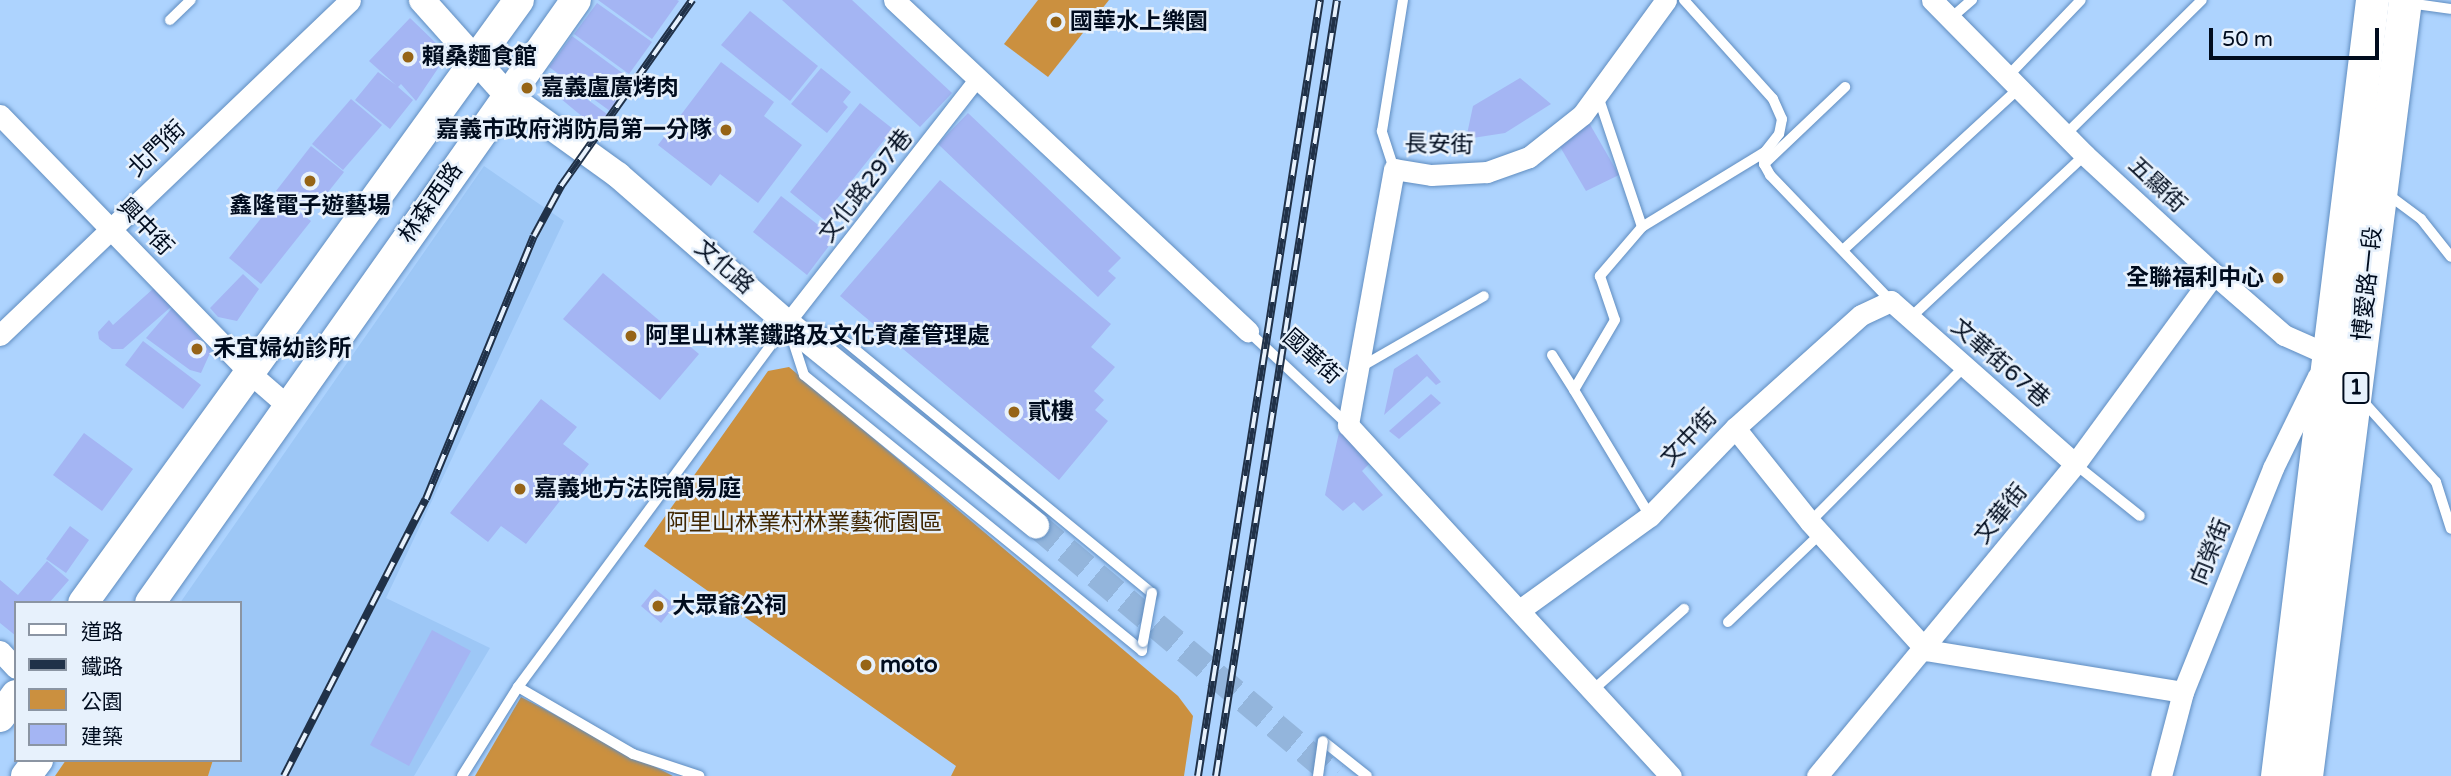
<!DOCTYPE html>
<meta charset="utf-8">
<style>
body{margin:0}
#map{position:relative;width:2451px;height:776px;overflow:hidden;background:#add3fe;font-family:"Varela Round","Noto Sans TC",sans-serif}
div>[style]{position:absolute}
.built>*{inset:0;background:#9dc7f6}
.green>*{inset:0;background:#cb903f}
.building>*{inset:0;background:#a4b5f3}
.tertiary-tunnel>*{height:26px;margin-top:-13px;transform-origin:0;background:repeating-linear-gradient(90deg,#93b5dc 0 26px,transparent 0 39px)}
.roads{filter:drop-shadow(0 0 2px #608dc0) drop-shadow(0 0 2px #608dc0)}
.service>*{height:10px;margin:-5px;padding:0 5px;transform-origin:5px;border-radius:5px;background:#fff}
.pedestrian>*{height:16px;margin:-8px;padding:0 8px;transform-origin:8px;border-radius:8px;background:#fff}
.minor>*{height:21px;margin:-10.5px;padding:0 10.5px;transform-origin:10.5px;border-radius:10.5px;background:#fff}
.tertiary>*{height:26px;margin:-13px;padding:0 13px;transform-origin:13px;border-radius:13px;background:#fff}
.secondary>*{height:30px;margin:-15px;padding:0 15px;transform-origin:15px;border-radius:15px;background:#fff}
.primary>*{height:33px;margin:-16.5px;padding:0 16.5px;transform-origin:16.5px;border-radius:16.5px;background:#fff}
.rail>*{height:8px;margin-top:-4px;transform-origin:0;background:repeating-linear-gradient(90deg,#e7f1fc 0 16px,#203148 0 32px);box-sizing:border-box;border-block:2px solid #203148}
.bridges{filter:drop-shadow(0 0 2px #608dc0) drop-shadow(0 0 2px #608dc0)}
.service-bridge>*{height:10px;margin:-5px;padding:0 5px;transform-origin:5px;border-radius:5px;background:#fff}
.dots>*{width:19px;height:19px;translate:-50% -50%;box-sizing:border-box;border:4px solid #e7f1fc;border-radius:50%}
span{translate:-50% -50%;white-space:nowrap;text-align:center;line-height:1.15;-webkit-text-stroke:5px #e7f1fc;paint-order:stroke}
.shield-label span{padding:2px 5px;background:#e7f1fc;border:2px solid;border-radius:5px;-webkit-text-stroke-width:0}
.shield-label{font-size:21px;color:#000c1e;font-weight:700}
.poi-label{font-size:23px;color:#000c1e;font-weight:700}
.left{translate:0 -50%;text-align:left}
.right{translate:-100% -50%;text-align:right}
.street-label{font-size:23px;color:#000c1e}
.park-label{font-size:23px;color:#402702}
.legend{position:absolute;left:14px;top:601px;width:228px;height:161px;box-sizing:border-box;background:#e7f1fc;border:2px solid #8b95a3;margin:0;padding:9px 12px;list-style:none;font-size:21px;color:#000c1e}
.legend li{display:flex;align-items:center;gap:14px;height:35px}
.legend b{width:35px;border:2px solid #8b95a3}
.scale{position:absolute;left:2209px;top:28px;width:170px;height:32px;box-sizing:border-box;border:4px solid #000c1e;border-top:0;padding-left:9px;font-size:21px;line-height:24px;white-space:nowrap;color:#000c1e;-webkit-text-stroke:5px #e7f1fc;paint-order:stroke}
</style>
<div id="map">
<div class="built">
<i style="clip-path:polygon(484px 166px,564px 221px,386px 598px,490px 648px,414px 776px,208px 776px,213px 760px,240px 760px,240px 603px,180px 603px)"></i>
</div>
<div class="green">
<i style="clip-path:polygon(1038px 0,1109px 0,1048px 77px,1004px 44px)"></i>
<i style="clip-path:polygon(789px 367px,1178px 696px,1193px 716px,1184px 776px,951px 776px,956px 766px,644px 546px,768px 371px)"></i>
<i style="clip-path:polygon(521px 697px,673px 776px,475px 776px)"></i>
<i style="clip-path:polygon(66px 760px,213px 760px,208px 776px,55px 776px)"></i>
</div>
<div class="building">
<i style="clip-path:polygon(598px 0,677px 0,679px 1px,652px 39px)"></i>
<i style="clip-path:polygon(782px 0,852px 0,952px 93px,920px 127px)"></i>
<i style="clip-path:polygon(597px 3px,652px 42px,629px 74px,574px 34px)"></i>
<i style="clip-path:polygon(750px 11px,818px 66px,790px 101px,721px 45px)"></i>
<i style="clip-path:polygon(410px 18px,438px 45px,445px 58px,416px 101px,401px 84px,398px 87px,413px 100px,390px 129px,355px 100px,378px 72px,396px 85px,369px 61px)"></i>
<i style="clip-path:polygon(572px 36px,632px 80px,610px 111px,549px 67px)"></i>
<i style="clip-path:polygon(721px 62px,774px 102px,764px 116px,802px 145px,758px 203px,720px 174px,711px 186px,658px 145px)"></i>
<i style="clip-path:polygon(821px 68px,851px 92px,843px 102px,848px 107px,827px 133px,791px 104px)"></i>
<i style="clip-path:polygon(550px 72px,607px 114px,596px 128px,554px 93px)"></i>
<i style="clip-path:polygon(1520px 78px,1551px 104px,1505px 133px,1466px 139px,1473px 106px)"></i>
<i style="clip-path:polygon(351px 99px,382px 125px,343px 170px,312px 144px)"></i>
<i style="clip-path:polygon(860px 103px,893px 129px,833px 204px,840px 209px,828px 223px,790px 192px)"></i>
<i style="clip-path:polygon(968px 113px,1121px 258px,1108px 271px,1116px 278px,1098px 297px,938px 144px)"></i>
<i style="clip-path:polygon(1588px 121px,1619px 175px,1586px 191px,1559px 145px)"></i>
<i style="clip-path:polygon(311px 146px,344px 172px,309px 216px,276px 191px)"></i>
<i style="clip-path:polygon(940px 180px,1111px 324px,1091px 347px,1115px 367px,1094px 391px,1104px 400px,1095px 410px,1108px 421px,1059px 480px,840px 296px)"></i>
<i style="clip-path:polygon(279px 196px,311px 221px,261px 284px,229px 258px)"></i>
<i style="clip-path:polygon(781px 196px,835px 238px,807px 275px,753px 232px)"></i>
<i style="clip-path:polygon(603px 273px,699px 354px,660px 400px,563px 319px)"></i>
<i style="clip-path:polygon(243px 274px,259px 289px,237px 321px,218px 317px,210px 308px)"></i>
<i style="clip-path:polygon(155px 287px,172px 306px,123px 349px,112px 349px,99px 339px,98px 332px,109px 320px,113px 325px)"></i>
<i style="clip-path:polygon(172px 308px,211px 351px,201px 373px,190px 370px,146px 338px)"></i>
<i style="clip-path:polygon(143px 341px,201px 385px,183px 409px,125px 365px)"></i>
<i style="clip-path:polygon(1417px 354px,1441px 382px,1436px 385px,1427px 376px,1384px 415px,1394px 369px)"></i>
<i style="clip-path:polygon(1431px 394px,1441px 403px,1399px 439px,1389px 431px)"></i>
<i style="clip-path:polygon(541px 399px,577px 427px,563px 444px,589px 464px,526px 544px,501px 526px,488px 542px,450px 513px)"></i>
<i style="clip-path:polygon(1340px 428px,1372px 461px,1362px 471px,1383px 495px,1363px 511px,1354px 502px,1343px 511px,1325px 495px)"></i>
<i style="clip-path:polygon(84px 433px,133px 469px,102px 511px,53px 475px)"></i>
<i style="clip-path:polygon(70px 526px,89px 540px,66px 573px,46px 559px)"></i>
<i style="clip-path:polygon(47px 561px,69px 580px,49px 603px,16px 603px,16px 636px,0 623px,0 580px,18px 595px)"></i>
<i style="clip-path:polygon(655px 589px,675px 605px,661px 623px,641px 606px)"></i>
<i style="clip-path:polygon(432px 630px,471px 651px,409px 766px,370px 745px)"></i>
</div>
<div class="tertiary-tunnel">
<i style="left:1036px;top:525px;width:390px;rotate:40deg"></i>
</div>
<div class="roads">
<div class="service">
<i style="left:1684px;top:0;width:133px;rotate:48deg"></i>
<i style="left:1773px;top:99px;width:22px;rotate:66deg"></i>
<i style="left:1782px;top:119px;width:15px;rotate:101deg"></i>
<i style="left:1779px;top:134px;width:23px;rotate:128deg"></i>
<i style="left:1765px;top:152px;width:12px;rotate:95deg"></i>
<i style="left:1764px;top:164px;width:13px;rotate:61deg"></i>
<i style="left:1770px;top:175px;width:175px;rotate:46.2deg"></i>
<i style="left:2408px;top:3px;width:43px;rotate:7.9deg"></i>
<i style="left:1951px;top:18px;width:28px;rotate:-41deg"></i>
<i style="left:170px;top:20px;width:29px;rotate:-44deg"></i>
<i style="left:2008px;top:76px;width:105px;rotate:-46.2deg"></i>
<i style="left:1598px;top:96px;width:138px;rotate:71.4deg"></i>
<i style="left:1642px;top:227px;width:65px;rotate:130.6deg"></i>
<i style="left:1600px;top:276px;width:46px;rotate:71.2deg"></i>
<i style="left:1615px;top:320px;width:81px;rotate:120.4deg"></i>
<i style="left:1574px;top:390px;width:147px;rotate:58.9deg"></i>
<i style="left:2065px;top:135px;width:192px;rotate:-44.6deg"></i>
<i style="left:1764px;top:164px;width:112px;rotate:-43.5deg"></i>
<i style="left:1394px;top:169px;width:40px;rotate:-108deg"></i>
<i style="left:1382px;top:131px;width:133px;rotate:-80.9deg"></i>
<i style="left:2386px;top:193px;width:44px;rotate:36.6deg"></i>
<i style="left:2421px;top:219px;width:48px;rotate:51.7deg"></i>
<i style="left:1642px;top:227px;width:144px;rotate:-31.4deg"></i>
<i style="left:1843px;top:250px;width:239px;rotate:-42.6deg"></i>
<i style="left:1910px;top:318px;width:239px;rotate:-43deg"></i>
<i style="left:806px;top:328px;width:35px;rotate:15deg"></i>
<i style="left:840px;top:337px;width:404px;rotate:39.4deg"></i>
<i style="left:1248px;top:331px;width:137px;rotate:43.2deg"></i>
<i style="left:791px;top:335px;width:42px;rotate:72deg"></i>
<i style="left:804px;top:375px;width:436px;rotate:39.2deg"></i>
<i style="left:1142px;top:651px;width:9px;rotate:-84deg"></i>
<i style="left:1552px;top:355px;width:41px;rotate:57.8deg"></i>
<i style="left:1359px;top:368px;width:144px;rotate:-29.9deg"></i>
<i style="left:2361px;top:399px;width:112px;rotate:47.9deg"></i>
<i style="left:2436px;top:482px;width:49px;rotate:72.3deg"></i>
<i style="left:2075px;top:464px;width:83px;rotate:38.7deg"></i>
<i style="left:1810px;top:522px;width:217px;rotate:-45.2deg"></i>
<i style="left:1728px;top:622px;width:127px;rotate:-43.7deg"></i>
<i style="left:518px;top:687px;width:133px;rotate:30.2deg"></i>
<i style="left:633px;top:754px;width:70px;rotate:18.4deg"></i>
<i style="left:1593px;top:690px;width:122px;rotate:-41.7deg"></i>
<i style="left:1323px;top:741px;width:56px;rotate:38.5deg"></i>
<i style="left:462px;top:776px;width:105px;rotate:-57.8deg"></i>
<i style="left:518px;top:687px;width:453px;rotate:-53.5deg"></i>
</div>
<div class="pedestrian">
<i style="left:787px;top:323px;width:312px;rotate:-52deg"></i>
</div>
<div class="minor">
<i style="left:894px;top:0;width:485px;rotate:43.1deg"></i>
<i style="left:1666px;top:0;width:142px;rotate:126.1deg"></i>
<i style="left:1582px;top:115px;width:68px;rotate:141.6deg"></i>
<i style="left:1529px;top:157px;width:45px;rotate:160.3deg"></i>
<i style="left:1487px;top:172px;width:56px;rotate:176.9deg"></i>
<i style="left:1431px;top:175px;width:37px;rotate:-171deg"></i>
<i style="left:1394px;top:169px;width:260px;rotate:100.2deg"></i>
<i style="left:1348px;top:425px;width:477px;rotate:47.4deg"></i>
<i style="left:1932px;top:0;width:218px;rotate:45.4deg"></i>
<i style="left:2085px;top:155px;width:176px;rotate:42.7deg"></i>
<i style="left:2214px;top:274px;width:93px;rotate:41.1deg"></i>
<i style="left:2284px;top:335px;width:49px;rotate:24deg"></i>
<i style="left:2329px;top:355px;width:9px;rotate:54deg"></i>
<i style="left:0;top:115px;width:362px;rotate:45.9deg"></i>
<i style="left:252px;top:375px;width:49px;rotate:40.9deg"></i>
<i style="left:0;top:335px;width:484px;rotate:-43.7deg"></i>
<i style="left:1735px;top:428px;width:120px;rotate:51.4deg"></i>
<i style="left:1810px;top:522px;width:173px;rotate:47.8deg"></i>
<i style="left:1926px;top:650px;width:260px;rotate:9.3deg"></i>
<i style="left:1521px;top:609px;width:159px;rotate:-35.8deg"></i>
<i style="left:1650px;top:516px;width:122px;rotate:-46deg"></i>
<i style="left:1735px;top:428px;width:169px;rotate:-41.9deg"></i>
<i style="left:1861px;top:315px;width:33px;rotate:-25deg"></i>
<i style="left:1891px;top:301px;width:246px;rotate:41.5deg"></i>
<i style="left:0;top:651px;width:23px;rotate:47deg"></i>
<i style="left:1817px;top:776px;width:405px;rotate:-50.4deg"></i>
<i style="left:2075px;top:464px;width:235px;rotate:-53.8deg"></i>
<i style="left:2161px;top:776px;width:87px;rotate:-75.3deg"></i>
<i style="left:2183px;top:692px;width:241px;rotate:-68.1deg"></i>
<i style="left:2273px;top:468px;width:102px;rotate:-63.9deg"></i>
</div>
<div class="tertiary">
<i style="left:422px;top:0;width:127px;rotate:48.2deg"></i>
<i style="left:507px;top:95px;width:137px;rotate:35.8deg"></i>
<i style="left:618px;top:175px;width:225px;rotate:41.2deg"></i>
<i style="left:787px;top:323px;width:321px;rotate:39.1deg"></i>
</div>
<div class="secondary">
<i style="left:83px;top:603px;width:744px;rotate:-54.13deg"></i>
<i style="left:150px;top:603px;width:738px;rotate:-54.76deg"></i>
<i style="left:0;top:717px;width:27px;rotate:-54deg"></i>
<i style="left:26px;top:776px;width:20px;rotate:-53deg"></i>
</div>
<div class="primary">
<i style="left:2277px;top:776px;width:782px;rotate:-83.02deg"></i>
<i style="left:2306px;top:776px;width:782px;rotate:-82.73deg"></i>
</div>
</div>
<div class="rail">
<i style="left:284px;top:776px;width:311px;rotate:-62.9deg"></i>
<i style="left:426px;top:499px;width:284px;rotate:-67.7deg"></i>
<i style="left:534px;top:236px;width:57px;rotate:-61.6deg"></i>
<i style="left:561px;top:186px;width:228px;rotate:-54.8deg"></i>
<i style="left:1198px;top:776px;width:786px;rotate:-81.07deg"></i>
<i style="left:1216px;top:776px;width:785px;rotate:-81.14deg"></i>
</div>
<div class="bridges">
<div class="service-bridge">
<i style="left:1143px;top:642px;width:50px;rotate:-79.6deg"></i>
<i style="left:1318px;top:776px;width:35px;rotate:-82deg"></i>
</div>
</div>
<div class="dots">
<i style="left:1056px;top:22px;background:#966416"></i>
<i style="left:408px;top:57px;background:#966416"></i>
<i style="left:527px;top:88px;background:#966416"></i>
<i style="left:726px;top:130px;background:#966416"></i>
<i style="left:310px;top:181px;background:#966416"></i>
<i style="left:2278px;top:278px;background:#966416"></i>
<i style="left:631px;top:336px;background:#966416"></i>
<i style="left:197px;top:349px;background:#966416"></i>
<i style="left:1014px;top:412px;background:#966416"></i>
<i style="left:520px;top:489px;background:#966416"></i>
<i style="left:658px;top:606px;background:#966416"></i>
<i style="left:866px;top:665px;background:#966416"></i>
</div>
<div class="shield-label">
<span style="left:2356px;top:388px">1</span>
</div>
<div class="poi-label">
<span class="left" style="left:1070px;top:22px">國華水上樂園</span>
<span class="left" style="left:422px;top:57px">賴桑麵食館</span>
<span class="left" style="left:541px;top:88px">嘉義盧廣烤肉</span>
<span class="right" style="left:712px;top:130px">嘉義市政府消防局第一分隊</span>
<span style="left:310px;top:206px">鑫隆電子遊藝場</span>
<span class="right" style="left:2264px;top:278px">全聯福利中心</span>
<span class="left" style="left:645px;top:336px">阿里山林業鐵路及文化資產管理處</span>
<span class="left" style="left:213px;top:349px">禾宜婦幼診所</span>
<span class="left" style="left:1028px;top:412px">貳樓</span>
<span class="left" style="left:534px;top:489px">嘉義地方法院簡易庭</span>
<span class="left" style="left:672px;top:606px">大眾爺公祠</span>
<span class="left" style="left:880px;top:665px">moto</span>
</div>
<div class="street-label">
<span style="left:1439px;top:145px;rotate:1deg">長安街</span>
<span style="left:157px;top:149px;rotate:-44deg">北門街</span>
<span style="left:2157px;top:185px;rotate:43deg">五顯街</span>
<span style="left:866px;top:186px;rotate:-52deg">文化路297巷</span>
<span style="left:431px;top:203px;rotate:-55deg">林森西路</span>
<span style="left:145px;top:227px;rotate:46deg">興中街</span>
<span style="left:724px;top:267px;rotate:41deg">文化路</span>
<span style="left:2368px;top:284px;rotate:-84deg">博愛路一段</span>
<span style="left:1312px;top:357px;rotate:42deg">國華街</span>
<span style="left:2000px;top:363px;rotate:41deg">文華街67巷</span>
<span style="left:1689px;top:438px;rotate:-46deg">文中街</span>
<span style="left:2001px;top:514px;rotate:-51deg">文華街</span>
<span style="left:2211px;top:552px;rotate:-68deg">向榮街</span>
</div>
<div class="park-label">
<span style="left:804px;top:523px">阿里山林業村林業藝術園區</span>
</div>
<ul class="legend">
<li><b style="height:9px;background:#fff"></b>道路</li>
<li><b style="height:9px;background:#203148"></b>鐵路</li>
<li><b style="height:19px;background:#cb903f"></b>公園</li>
<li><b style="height:19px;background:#a4b5f3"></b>建築</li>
</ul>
<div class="scale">50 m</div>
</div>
